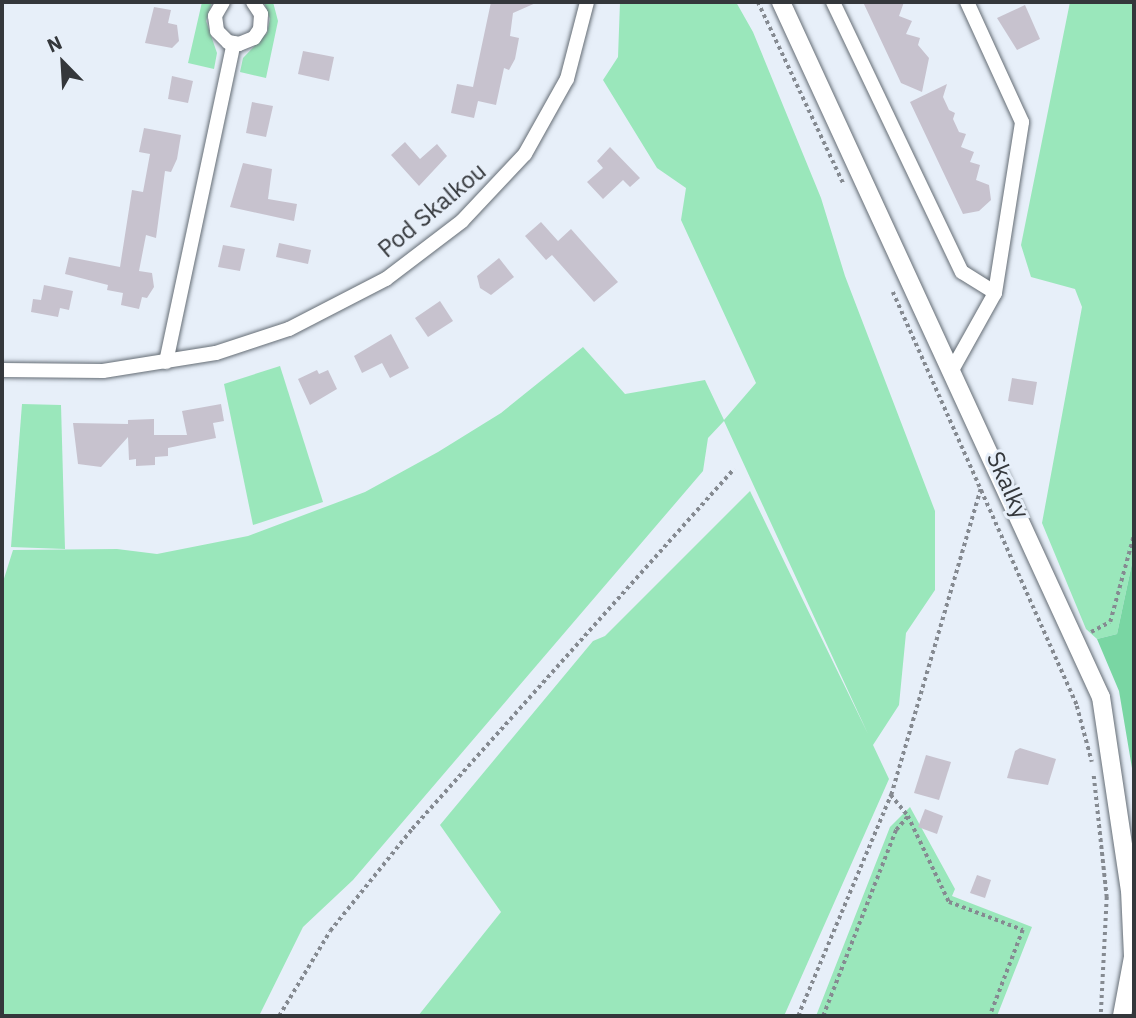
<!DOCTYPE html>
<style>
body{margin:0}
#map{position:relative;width:1136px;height:1018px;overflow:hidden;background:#e7eff9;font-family:"IBM Plex Sans",sans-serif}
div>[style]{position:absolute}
.green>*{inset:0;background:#9ae7bb}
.forest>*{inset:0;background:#79d6a3}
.building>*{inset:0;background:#c7c2ce}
.path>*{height:3.5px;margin-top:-1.75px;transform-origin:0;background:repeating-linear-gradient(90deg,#858a91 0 3.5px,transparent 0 7px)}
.roads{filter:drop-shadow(0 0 2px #656d75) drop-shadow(0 0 2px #656d75)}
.minor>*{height:14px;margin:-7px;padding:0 7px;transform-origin:7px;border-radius:7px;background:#fff}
.tertiary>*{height:18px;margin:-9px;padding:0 9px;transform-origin:9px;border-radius:9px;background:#fff}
span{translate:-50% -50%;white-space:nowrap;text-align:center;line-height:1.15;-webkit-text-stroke:6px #e7eff9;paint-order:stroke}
.street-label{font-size:24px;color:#34373b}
.frame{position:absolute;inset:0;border:4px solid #34373b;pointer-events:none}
.north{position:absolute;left:28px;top:28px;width:70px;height:70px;-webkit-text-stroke:5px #e7eff9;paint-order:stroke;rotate:336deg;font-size:19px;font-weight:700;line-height:28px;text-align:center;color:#34373b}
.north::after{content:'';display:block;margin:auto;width:24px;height:32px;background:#34373b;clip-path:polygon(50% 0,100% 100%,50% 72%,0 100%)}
</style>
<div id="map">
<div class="green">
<i style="clip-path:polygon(202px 2px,212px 2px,206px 21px,217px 53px,214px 69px,188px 63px)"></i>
<i style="clip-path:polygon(264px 2px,273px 2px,278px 21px,266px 78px,240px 72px,243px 58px,267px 33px,270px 19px)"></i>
<i style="clip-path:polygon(620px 2px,736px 2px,753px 32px,821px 198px,845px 276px,935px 511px,935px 590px,906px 633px,899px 705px,873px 745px,889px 779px,784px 1016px,418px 1016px,501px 912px,440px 825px,593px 641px,605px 636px,750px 491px,868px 734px,724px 421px,708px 438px,703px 471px,353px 880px,303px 927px,259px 1016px,2px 1016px,2px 585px,13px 550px,117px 549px,157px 554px,248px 536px,365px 492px,438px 452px,501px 413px,583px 347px,625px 394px,705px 380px,724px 420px,756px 383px,681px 220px,686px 188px,657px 168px,603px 80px,618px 57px)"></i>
<i style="clip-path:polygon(1070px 2px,1134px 2px,1134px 554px,1117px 634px,1097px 639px,1086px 629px,1042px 523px,1082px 307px,1075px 289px,1031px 277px,1021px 245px)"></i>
<i style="clip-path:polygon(280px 366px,323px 502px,253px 525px,224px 384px)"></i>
<i style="clip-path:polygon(22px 404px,61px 405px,65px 549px,11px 547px)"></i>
<i style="clip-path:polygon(910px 807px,955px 889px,952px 896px,1032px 927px,997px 1016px,816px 1016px,890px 827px)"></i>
</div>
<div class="forest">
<i style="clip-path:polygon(1134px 554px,1134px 780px,1119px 691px,1097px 639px,1117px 634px)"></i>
</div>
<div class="building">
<i style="clip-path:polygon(491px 2px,538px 2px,513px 13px,510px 36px,519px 38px,515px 59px,509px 70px,504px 68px,496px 105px,478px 101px,474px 118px,451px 113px,457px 84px,473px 87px)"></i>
<i style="clip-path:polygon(863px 2px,904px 2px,899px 16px,912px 21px,906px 34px,920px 38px,918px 45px,929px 58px,922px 92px,901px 83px)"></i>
<i style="clip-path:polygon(1025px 5px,1040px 39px,1017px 50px,997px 18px)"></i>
<i style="clip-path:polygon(154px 7px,171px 10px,168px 23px,177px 25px,179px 41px,172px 48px,145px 43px)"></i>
<i style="clip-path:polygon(303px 51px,334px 57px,329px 81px,298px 74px)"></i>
<i style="clip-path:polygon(172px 76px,193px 81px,188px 103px,168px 99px)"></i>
<i style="clip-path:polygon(947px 84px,943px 97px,949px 110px,955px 113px,953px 119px,959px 132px,966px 134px,961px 147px,974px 152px,970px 162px,980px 165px,976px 180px,989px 185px,991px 200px,979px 211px,963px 214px,910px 102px)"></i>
<i style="clip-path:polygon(252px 102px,273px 106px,266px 137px,246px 133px)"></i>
<i style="clip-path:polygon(144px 128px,181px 135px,177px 159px,171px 172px,165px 171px,156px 238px,146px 235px,139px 271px,152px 273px,154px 287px,147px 298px,142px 297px,139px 309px,121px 305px,123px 293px,107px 290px,108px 285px,65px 274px,69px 257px,120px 267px,132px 190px,143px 192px,150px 154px,139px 152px)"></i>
<i style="clip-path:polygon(405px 142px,420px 159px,437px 144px,447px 156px,419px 186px,391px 155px)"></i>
<i style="clip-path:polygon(610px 147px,640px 178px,630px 187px,623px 180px,603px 199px,587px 182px,603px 168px,597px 161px)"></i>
<i style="clip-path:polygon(243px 163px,272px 169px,268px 199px,297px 204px,294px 221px,230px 207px)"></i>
<i style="clip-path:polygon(541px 222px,558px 241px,571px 229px,618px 282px,594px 302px,552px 255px,546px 260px,525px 236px)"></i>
<i style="clip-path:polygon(279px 243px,311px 250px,308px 264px,276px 257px)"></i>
<i style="clip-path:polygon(223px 245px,245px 249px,240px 271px,218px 267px)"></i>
<i style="clip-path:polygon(499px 258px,514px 277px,491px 295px,480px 288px,477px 276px)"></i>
<i style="clip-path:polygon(44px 285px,73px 291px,69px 310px,60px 308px,58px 317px,31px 312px,33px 299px,41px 300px)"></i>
<i style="clip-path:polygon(440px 301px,453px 321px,428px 337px,415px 318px)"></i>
<i style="clip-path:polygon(391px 334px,409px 368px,390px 378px,382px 363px,362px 373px,354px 356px)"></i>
<i style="clip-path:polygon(317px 370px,319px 374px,328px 370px,337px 389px,310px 405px,298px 379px)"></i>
<i style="clip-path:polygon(1012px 378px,1037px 382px,1033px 405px,1008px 401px)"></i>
<i style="clip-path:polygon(221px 404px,224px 421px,213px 423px,216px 438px,168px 448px,168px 456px,155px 457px,155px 465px,136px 466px,136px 459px,129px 460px,128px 437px,101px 467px,78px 464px,73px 423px,128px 424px,128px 420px,154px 419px,154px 435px,187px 435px,182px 411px)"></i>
<i style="clip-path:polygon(1020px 748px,1056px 759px,1048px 785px,1007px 778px,1015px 751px)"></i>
<i style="clip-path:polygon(926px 755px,951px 762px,939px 800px,914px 793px)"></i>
<i style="clip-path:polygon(925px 809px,943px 816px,937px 834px,918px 827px)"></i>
<i style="clip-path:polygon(977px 875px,991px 880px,985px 898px,970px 893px)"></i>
</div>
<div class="path">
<i style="left:758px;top:2px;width:200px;rotate:64.8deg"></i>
<i style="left:893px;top:292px;width:453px;rotate:66deg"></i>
<i style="left:1077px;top:706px;width:58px;rotate:75deg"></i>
<i style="left:1091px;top:632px;width:21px;rotate:-28deg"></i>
<i style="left:1110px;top:622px;width:91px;rotate:-74.7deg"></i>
<i style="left:1094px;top:776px;width:122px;rotate:83.9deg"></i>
<i style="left:1107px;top:897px;width:119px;rotate:92.9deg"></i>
<i style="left:891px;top:795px;width:26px;rotate:51deg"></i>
<i style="left:279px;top:1016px;width:99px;rotate:-59deg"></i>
<i style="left:330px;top:931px;width:131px;rotate:-51.2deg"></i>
<i style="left:412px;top:829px;width:483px;rotate:-48.2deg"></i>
<i style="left:798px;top:1016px;width:240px;rotate:-67.2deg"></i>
<i style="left:891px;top:795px;width:321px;rotate:-73.7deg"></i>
<i style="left:823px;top:1016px;width:200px;rotate:-68.6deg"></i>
<i style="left:896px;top:830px;width:18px;rotate:-49deg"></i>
<i style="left:908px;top:816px;width:95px;rotate:64.5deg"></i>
<i style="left:949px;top:902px;width:79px;rotate:20.7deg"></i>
<i style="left:1023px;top:930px;width:92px;rotate:111deg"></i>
</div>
<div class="roads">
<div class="minor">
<i style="left:223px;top:2px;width:16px;rotate:120deg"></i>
<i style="left:215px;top:16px;width:15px;rotate:82deg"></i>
<i style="left:217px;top:31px;width:16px;rotate:45deg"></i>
<i style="left:228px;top:42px;width:11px;rotate:10deg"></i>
<i style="left:239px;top:44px;width:16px;rotate:-22deg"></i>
<i style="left:254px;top:38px;width:11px;rotate:-56deg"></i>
<i style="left:260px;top:29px;width:15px;rotate:-86deg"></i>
<i style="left:261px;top:14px;width:14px;rotate:-124deg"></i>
<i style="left:833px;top:2px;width:299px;rotate:64.5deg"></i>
<i style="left:962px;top:272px;width:39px;rotate:32deg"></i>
<i style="left:166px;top:362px;width:326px;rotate:-78deg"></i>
<i style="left:2px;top:370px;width:101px;rotate:0.6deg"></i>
<i style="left:103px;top:371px;width:114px;rotate:-9.1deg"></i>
<i style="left:216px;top:353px;width:77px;rotate:-18.2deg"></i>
<i style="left:289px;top:329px;width:109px;rotate:-27.3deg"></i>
<i style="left:386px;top:279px;width:96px;rotate:-37.3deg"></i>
<i style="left:462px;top:221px;width:92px;rotate:-46.8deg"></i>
<i style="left:525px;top:154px;width:86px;rotate:-60.8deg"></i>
<i style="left:567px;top:79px;width:80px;rotate:-75.4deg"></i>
<i style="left:952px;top:370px;width:88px;rotate:-60.8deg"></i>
<i style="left:995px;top:293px;width:173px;rotate:-81deg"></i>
<i style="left:1022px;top:122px;width:132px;rotate:-114.6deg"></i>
</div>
<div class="tertiary">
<i style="left:781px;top:2px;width:765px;rotate:65.28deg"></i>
<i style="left:1101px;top:697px;width:195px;rotate:81.5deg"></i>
<i style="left:1130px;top:890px;width:67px;rotate:87.4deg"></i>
<i style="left:1133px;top:957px;width:60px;rotate:100.6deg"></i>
</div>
</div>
<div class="street-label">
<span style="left:432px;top:210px;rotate:-40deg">Pod Skalkou</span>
<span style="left:1008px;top:485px;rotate:66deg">Skalky</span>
</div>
<div class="frame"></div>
<div class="north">N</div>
</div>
